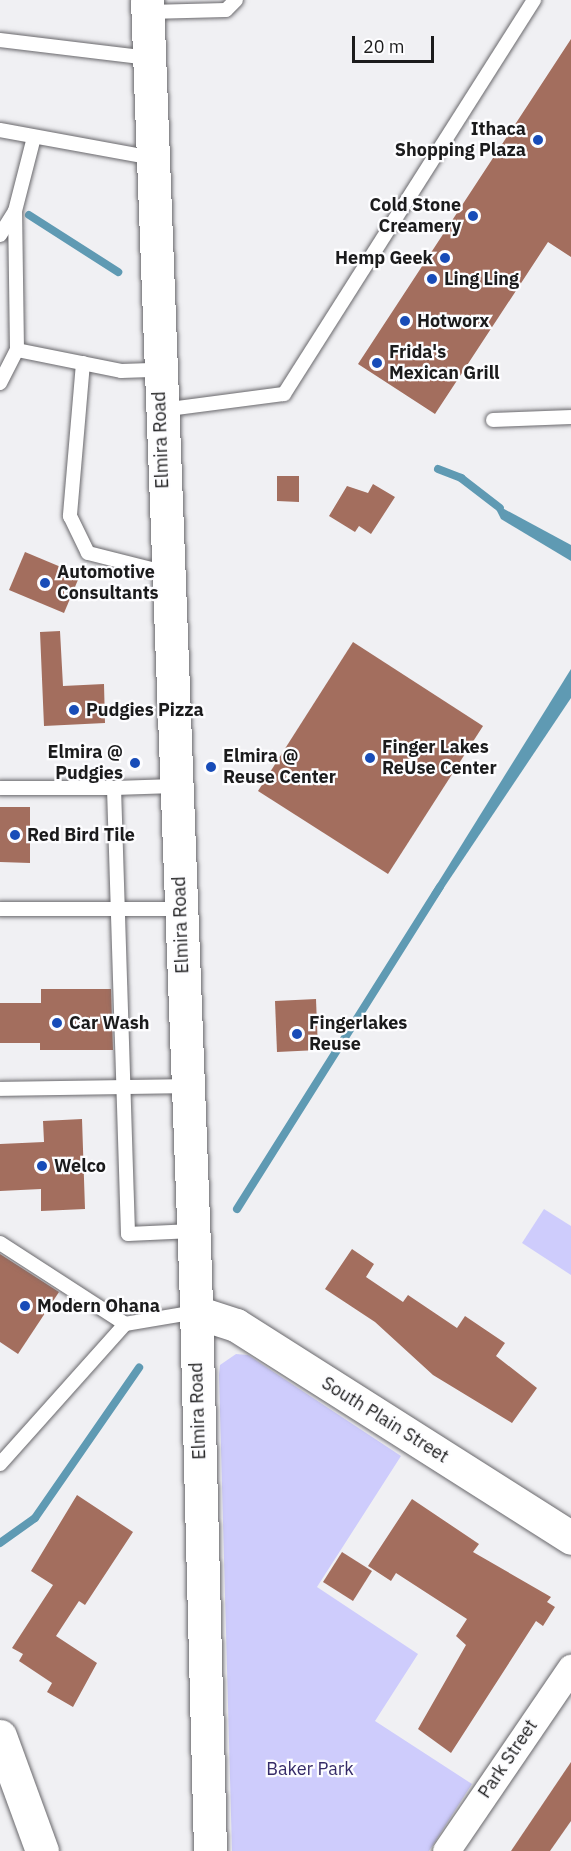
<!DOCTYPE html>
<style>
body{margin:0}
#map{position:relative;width:571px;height:1851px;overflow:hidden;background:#f0f0f3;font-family:"IBM Plex Sans",sans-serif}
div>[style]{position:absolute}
.green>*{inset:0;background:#ceccfc}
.water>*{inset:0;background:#5f9ab3}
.stream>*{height:8px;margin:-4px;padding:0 4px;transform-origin:4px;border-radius:4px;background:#5f9ab3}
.building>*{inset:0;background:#a36e5e}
.roads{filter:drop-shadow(0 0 2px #69686c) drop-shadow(0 0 2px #69686c)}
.service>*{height:14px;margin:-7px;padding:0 7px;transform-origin:7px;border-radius:7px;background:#fff}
.minor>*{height:27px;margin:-13.5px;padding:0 13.5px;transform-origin:13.5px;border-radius:13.5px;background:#fff}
.tertiary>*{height:33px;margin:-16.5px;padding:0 16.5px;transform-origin:16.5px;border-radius:16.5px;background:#fff}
.dots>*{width:16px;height:16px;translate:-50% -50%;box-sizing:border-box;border:3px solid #fdfdff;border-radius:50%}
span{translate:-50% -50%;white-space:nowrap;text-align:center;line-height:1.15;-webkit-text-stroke:4.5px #fdfdff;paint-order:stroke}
.poi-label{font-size:18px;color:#1b1b1c;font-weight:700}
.right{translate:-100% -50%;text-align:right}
.left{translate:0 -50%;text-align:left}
.street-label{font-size:18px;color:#1b1b1c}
.park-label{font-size:18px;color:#352b68}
.scale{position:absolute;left:352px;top:36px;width:82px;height:27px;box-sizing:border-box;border:3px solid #1b1b1c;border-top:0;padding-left:8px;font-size:18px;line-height:21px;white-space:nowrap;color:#1b1b1c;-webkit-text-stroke:4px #fdfdff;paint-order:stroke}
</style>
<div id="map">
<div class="green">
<i style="clip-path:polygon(544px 1209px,571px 1226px,571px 1275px,522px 1243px)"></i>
<i style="clip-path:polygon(236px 1354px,248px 1355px,401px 1456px,317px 1587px,418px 1654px,375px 1721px,472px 1784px,429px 1851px,232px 1851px,219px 1375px,220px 1365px)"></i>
</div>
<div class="water">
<i style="clip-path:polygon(493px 503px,571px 545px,571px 561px,501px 519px)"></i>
<i style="clip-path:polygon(571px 669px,571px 698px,437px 898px,431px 894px)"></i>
</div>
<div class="stream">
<i style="left:29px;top:215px;width:106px;rotate:32.6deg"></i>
<i style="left:438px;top:469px;width:25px;rotate:21deg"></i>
<i style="left:461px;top:478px;width:49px;rotate:37.6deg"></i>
<i style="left:237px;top:1209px;width:381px;rotate:-57.8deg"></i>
<i style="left:0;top:1543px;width:43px;rotate:-35.5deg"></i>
<i style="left:35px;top:1518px;width:183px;rotate:-55.3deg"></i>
</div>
<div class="building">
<i style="clip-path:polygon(571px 39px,571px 257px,548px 242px,435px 414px,358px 364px)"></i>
<i style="clip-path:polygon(277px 476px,299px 476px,299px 502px,277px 501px)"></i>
<i style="clip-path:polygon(373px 484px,395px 497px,371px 534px,359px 526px,355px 532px,329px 516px,347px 486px,368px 493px)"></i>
<i style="clip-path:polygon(25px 552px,80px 575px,64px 613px,9px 590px)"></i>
<i style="clip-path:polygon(60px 631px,63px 686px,104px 684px,105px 723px,44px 726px,40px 632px)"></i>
<i style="clip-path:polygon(353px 642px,483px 726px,388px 874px,258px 791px)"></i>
<i style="clip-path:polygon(0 807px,30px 807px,30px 863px,0 862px)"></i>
<i style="clip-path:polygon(41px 989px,111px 989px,113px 1050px,40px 1050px,40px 1043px,0 1043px,0 1003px,41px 1003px)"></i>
<i style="clip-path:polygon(316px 999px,318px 1050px,277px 1052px,275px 1001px)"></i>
<i style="clip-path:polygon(82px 1119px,85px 1209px,41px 1211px,41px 1189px,0 1191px,0 1144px,44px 1142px,43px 1121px)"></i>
<i style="clip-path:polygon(352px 1249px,374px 1264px,366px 1277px,403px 1302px,408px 1295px,457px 1328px,465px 1316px,505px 1343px,496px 1356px,537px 1388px,512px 1423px,433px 1375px,375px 1322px,325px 1289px)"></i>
<i style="clip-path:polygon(0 1254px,59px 1292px,18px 1354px,0 1342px)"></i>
<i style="clip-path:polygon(77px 1495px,133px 1532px,85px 1605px,79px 1601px,56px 1636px,97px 1663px,73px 1707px,47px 1692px,52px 1683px,19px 1661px,23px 1654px,12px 1648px,53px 1585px,31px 1571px)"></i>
<i style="clip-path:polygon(412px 1499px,479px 1544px,473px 1552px,551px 1597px,547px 1602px,555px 1607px,543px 1626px,536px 1621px,451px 1753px,418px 1729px,466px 1645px,456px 1636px,467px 1619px,396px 1573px,391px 1581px,368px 1566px)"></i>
<i style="clip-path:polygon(342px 1552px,372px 1571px,353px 1601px,323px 1582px)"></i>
<i style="clip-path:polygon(571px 1762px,571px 1821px,550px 1851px,511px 1851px)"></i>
</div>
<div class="roads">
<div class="service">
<i style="left:148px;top:12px;width:78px;rotate:-1.5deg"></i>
<i style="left:226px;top:10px;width:14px;rotate:-45deg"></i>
<i style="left:0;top:40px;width:150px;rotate:6.9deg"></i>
<i style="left:0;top:130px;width:155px;rotate:10.4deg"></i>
<i style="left:0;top:235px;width:28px;rotate:-58deg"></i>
<i style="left:17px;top:350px;width:139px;rotate:-90.8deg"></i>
<i style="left:15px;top:211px;width:76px;rotate:-75.6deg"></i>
<i style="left:83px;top:363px;width:154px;rotate:94.9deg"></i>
<i style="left:70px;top:516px;width:41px;rotate:64.1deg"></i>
<i style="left:88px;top:553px;width:81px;rotate:14.2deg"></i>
<i style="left:0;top:383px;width:37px;rotate:-63deg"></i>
<i style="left:17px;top:350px;width:106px;rotate:11.4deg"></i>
<i style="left:121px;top:371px;width:38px;rotate:-2deg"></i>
<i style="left:162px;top:410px;width:123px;rotate:-7.5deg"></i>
<i style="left:284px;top:394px;width:467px;rotate:-57.6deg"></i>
<i style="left:493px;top:420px;width:78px;rotate:-2.2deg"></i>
<i style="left:175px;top:786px;width:61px;rotate:178.1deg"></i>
<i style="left:114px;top:788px;width:446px;rotate:88.2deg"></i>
<i style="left:128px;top:1234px;width:65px;rotate:-2.6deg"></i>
<i style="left:0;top:788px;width:114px"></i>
<i style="left:0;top:909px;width:180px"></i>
<i style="left:0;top:1089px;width:187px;rotate:-0.9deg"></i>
<i style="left:0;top:1243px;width:149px;rotate:32.9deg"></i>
<i style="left:125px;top:1324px;width:72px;rotate:-9.6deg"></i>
<i style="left:0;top:1464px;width:188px;rotate:-48.2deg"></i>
</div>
<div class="minor">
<i style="left:446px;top:1851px;width:222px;rotate:-55.7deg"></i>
</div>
<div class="tertiary">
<i style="left:147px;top:0;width:1271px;rotate:87.84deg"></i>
<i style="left:195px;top:1270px;width:581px;rotate:88.52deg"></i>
<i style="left:196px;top:1312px;width:42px;rotate:18deg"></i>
<i style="left:236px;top:1325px;width:397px;rotate:32.4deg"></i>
<i style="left:0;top:1736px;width:122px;rotate:69.9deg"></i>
</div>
</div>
<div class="dots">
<i style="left:538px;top:140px;background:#184cb8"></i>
<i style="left:473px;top:216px;background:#184cb8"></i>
<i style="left:445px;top:258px;background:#184cb8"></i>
<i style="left:432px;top:279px;background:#184cb8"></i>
<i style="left:405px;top:321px;background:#184cb8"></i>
<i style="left:377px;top:363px;background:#184cb8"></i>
<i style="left:45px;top:583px;background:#184cb8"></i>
<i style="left:74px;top:710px;background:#184cb8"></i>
<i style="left:370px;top:758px;background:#184cb8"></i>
<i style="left:135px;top:763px;background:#184cb8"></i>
<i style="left:211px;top:767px;background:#184cb8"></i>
<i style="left:15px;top:835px;background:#184cb8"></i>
<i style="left:57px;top:1023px;background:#184cb8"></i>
<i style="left:297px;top:1034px;background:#184cb8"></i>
<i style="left:42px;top:1166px;background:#184cb8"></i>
<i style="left:25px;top:1306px;background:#184cb8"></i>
</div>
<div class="poi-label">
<span class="right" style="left:526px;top:140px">Ithaca<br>Shopping Plaza</span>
<span class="right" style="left:461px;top:216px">Cold Stone<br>Creamery</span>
<span class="right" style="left:433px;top:258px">Hemp Geek</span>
<span class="left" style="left:444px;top:279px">Ling Ling</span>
<span class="left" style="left:417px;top:321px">Hotworx</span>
<span class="left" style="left:389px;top:363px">Frida's<br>Mexican Grill</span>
<span class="left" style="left:57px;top:583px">Automotive<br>Consultants</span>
<span class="left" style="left:86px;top:710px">Pudgies Pizza</span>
<span class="left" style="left:382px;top:758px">Finger Lakes<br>ReUse Center</span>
<span class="right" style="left:123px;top:763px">Elmira @<br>Pudgies</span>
<span class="left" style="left:223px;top:767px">Elmira @<br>Reuse Center</span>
<span class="left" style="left:27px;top:835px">Red Bird Tile</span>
<span class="left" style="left:69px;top:1023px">Car Wash</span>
<span class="left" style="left:309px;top:1034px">Fingerlakes<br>Reuse</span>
<span class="left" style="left:54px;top:1166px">Welco</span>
<span class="left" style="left:37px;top:1306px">Modern Ohana</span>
</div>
<div class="street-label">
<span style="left:161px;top:440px;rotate:-92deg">Elmira Road</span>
<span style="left:181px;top:925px;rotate:-92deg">Elmira Road</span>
<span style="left:198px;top:1411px;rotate:-92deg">Elmira Road</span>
<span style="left:385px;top:1420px;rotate:32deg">South Plain Street</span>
<span style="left:508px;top:1759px;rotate:-56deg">Park Street</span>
</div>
<div class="park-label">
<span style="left:310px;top:1769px">Baker Park</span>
</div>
<div class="scale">20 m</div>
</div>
